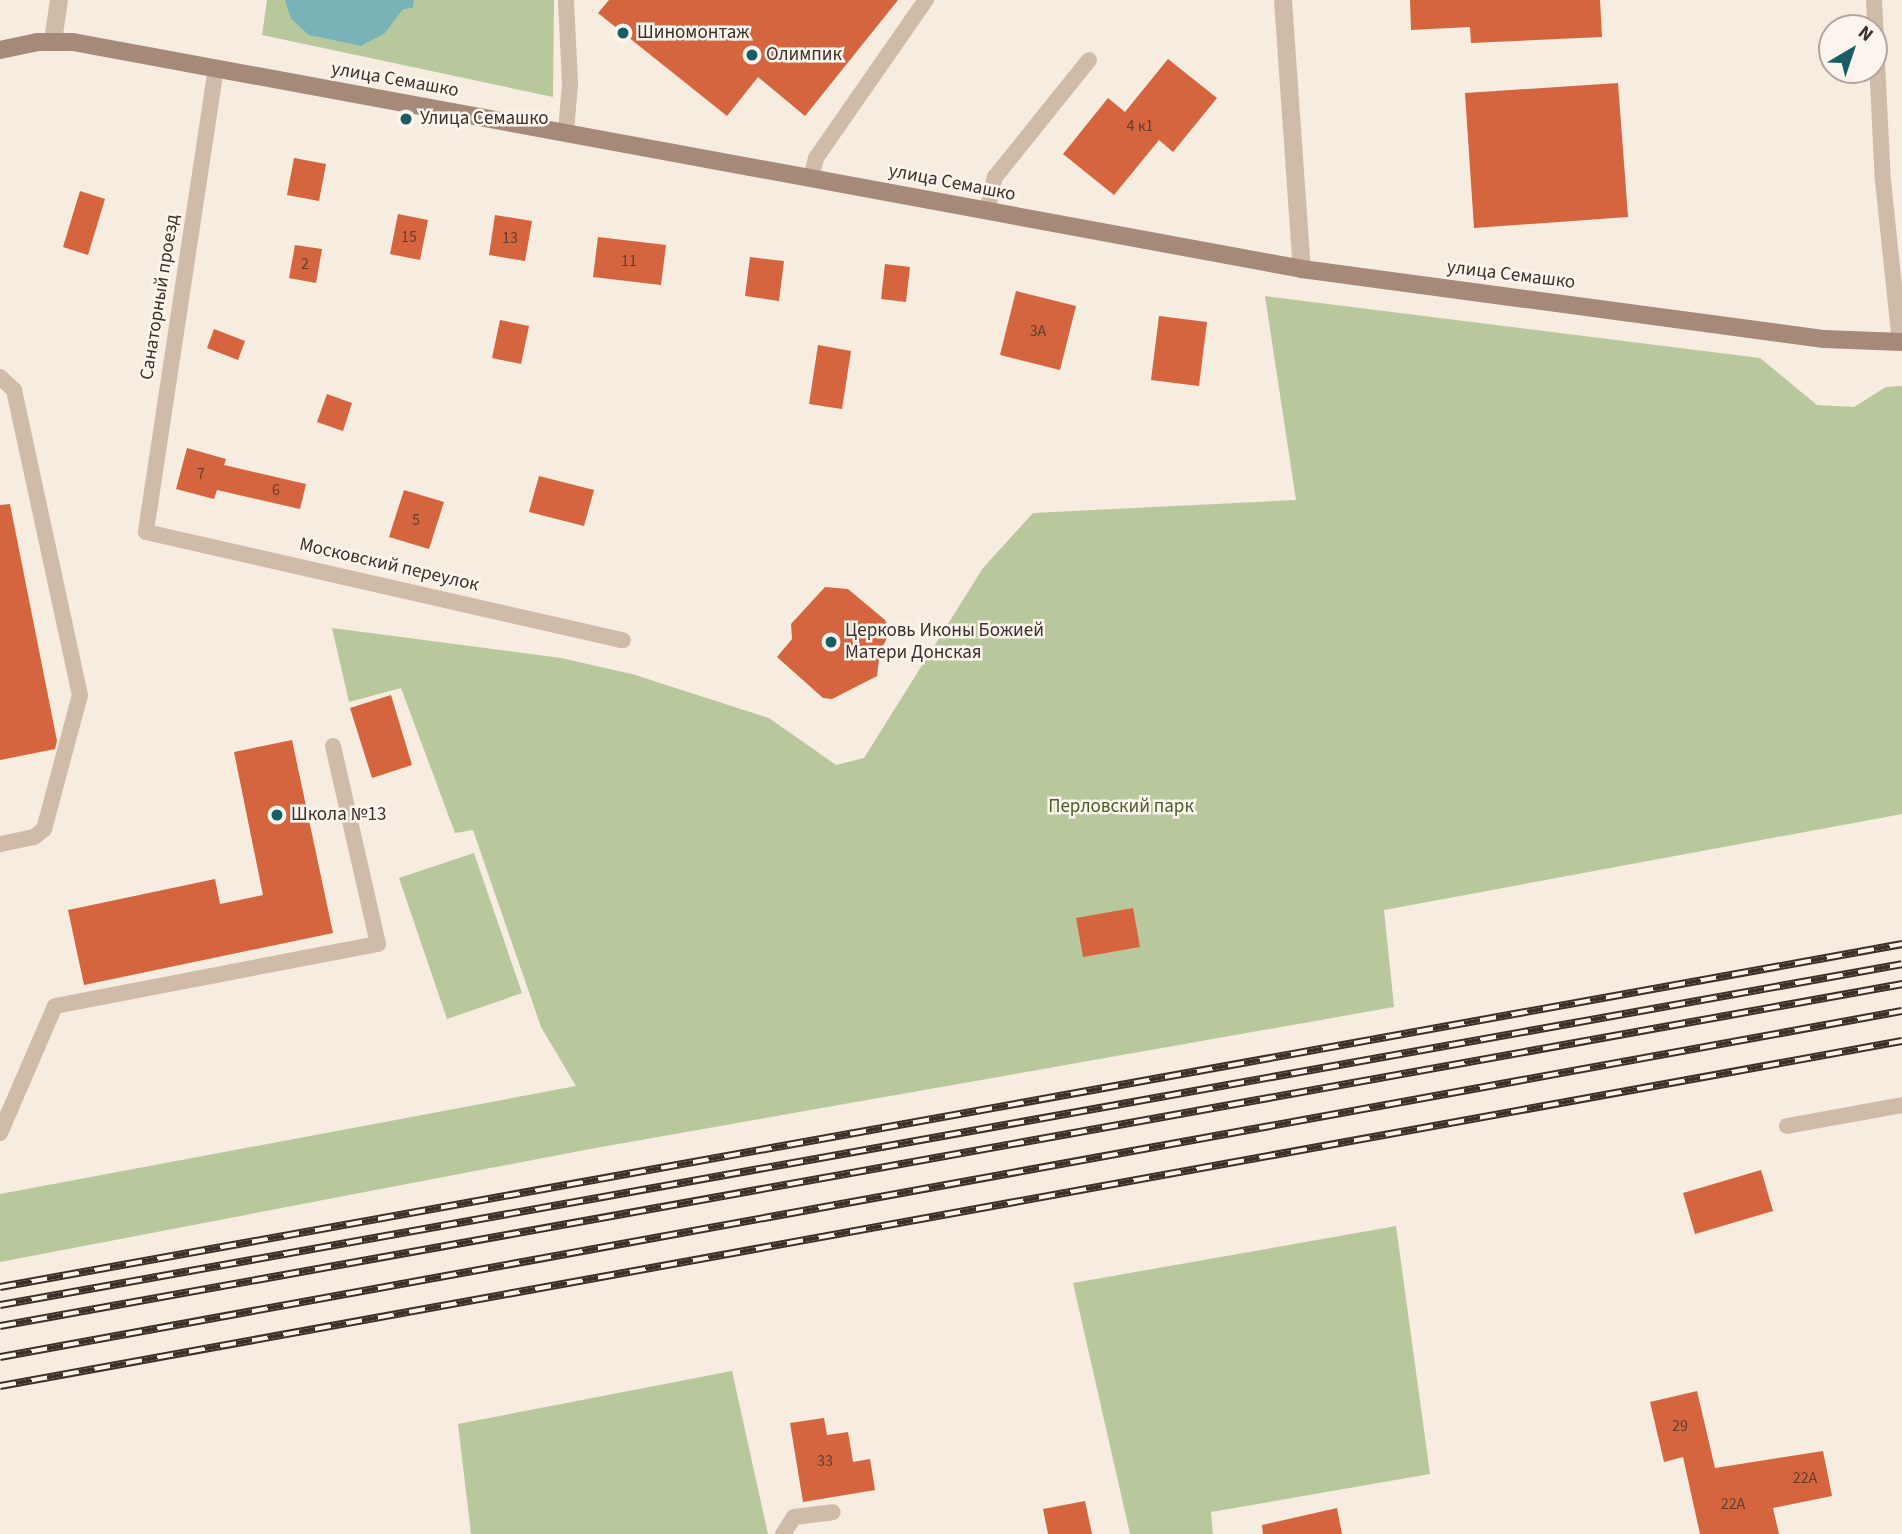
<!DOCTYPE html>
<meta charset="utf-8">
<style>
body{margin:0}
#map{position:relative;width:1902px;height:1534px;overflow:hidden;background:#f6ecdf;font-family:"Source Sans 3",sans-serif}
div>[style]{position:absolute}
.green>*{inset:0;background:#b8c89c}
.water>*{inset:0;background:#7ab3b7}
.building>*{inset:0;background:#d4653f}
.lane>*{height:16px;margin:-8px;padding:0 8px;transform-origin:8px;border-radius:8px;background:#d0bba9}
.street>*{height:18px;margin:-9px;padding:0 9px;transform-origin:9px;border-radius:9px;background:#d0bba9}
.secondary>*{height:18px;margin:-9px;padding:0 9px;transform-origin:9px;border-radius:9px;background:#a58a79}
.rail>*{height:8px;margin-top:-4px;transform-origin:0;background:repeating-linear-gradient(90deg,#fcf5ed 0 16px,#3d3029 0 32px);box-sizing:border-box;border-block:2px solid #3d3029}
.dots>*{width:19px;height:19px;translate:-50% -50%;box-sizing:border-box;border:4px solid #fcf5ed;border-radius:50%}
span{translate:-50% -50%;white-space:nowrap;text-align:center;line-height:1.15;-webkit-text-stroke:5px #fcf5ed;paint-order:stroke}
.number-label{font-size:16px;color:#633d2e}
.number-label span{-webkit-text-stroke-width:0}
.poi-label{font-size:19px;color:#3d3029}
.left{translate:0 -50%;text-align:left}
.street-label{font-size:19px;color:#3d3029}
.park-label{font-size:19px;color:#4a5e2a}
.north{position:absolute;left:1818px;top:14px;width:70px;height:70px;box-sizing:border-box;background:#fcf5ed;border:2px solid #b0a69f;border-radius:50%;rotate:39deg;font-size:19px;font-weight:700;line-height:28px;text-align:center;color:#3d3029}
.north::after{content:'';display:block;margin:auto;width:24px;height:32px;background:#195e64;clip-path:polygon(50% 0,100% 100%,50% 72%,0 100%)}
</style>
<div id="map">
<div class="green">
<i style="clip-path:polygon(267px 0,554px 0,553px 97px,262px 35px)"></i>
<i style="clip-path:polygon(1265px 296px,1760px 358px,1817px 405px,1854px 407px,1886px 387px,1902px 386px,1902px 814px,1384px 910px,1394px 1007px,590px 1149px,0 1262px,0 1194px,576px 1086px,541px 1027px,473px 830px,455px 833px,401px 688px,349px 702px,332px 628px,561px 658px,632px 674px,769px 718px,836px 765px,864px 758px,983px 568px,1033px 513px,1296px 500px)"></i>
<i style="clip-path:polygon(474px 853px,522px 993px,447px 1019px,399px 878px)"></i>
<i style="clip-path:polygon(1396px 1226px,1430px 1474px,1211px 1512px,1213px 1534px,1130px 1534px,1073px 1283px)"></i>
<i style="clip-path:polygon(732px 1371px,768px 1534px,471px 1534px,458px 1424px)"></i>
</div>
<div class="water">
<i style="clip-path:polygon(285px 0,414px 0,413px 8px,403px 9px,385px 33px,361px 46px,309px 35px,291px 19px)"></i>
</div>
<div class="building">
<i style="clip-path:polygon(609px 0,898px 0,805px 116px,758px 77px,727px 116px,598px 13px)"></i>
<i style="clip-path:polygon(1410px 0,1600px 0,1602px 37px,1471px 43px,1470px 27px,1411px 30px)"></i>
<i style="clip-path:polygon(1168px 59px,1217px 98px,1173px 152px,1159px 140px,1114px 195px,1063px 154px,1108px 98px,1125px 112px)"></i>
<i style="clip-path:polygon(1618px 83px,1628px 217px,1474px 228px,1465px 93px)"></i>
<i style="clip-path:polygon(294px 158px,326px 164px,319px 201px,287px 195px)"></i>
<i style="clip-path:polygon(80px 191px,105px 199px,88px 255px,63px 247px)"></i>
<i style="clip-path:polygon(398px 214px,428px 220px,420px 260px,390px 254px)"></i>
<i style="clip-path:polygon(495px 215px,532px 221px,525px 261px,489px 255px)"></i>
<i style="clip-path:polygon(598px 237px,666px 245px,661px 285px,593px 277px)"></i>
<i style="clip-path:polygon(295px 245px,322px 249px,316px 283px,289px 278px)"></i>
<i style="clip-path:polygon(750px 257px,784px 261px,779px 301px,745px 296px)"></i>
<i style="clip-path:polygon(885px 264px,910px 267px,906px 302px,881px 299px)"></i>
<i style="clip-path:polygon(1016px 291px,1076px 306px,1060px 370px,1000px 355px)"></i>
<i style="clip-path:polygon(1159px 316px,1207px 322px,1199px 386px,1151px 380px)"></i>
<i style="clip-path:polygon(500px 320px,529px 326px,521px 364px,492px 358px)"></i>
<i style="clip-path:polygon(214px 329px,245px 341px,238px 360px,207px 348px)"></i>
<i style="clip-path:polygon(818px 345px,851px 351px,842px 409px,809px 404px)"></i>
<i style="clip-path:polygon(327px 394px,352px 403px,343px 431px,317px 422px)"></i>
<i style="clip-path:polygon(187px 448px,226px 459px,224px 465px,306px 484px,300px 509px,217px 490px,214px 499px,176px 489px)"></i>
<i style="clip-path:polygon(539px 476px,594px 490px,584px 526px,529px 512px)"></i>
<i style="clip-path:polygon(404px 490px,444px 502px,429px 549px,389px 537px)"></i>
<i style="clip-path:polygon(10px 504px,57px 741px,55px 749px,0 760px,0 505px)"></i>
<i style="clip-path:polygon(825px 587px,848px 589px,885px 620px,891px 631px,880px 651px,877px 676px,832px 699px,823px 698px,777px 657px,792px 639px,791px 624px)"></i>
<i style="clip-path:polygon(391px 695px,412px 765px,372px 778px,350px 708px)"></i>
<i style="clip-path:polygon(292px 740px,333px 933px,84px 985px,68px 910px,215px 879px,220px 904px,263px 895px,234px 752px)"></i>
<i style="clip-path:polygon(1133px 908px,1140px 947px,1083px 957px,1076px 918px)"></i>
<i style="clip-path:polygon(1761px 1170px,1773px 1211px,1695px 1234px,1683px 1193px)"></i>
<i style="clip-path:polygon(1697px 1391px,1715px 1468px,1823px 1451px,1832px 1496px,1773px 1508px,1779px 1534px,1700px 1534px,1683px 1457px,1664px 1462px,1650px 1402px)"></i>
<i style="clip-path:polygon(824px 1418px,827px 1435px,848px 1432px,853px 1462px,870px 1459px,875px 1490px,803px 1502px,790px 1423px)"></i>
<i style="clip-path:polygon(1085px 1501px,1092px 1534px,1048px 1534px,1043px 1509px)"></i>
<i style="clip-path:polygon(1337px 1508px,1342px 1534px,1263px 1534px,1262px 1525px)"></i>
</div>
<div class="lane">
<i style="left:1874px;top:0;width:181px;rotate:87.2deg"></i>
<i style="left:1883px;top:181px;width:162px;rotate:84deg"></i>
<i style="left:216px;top:68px;width:469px;rotate:98.6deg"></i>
<i style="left:146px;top:532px;width:489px;rotate:12.8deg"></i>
<i style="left:566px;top:132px;width:49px;rotate:-85.3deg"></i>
<i style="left:570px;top:83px;width:83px;rotate:-92.8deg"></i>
<i style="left:811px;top:178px;width:21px;rotate:-76deg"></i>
<i style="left:816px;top:158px;width:193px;rotate:-55.2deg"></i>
<i style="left:987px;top:211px;width:35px;rotate:-77deg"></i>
<i style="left:995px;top:177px;width:150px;rotate:-51.2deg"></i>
<i style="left:0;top:377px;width:19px;rotate:43deg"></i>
<i style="left:14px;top:390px;width:312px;rotate:77.8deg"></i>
<i style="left:80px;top:695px;width:139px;rotate:105deg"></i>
<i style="left:44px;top:829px;width:13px;rotate:141deg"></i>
<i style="left:34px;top:837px;width:35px;rotate:168deg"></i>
<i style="left:1787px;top:1126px;width:117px;rotate:-10.3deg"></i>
<i style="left:0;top:1133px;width:138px;rotate:-66.6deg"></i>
<i style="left:55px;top:1006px;width:329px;rotate:-10.9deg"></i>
<i style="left:378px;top:944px;width:203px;rotate:-102.8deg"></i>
<i style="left:783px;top:1534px;width:20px;rotate:-57deg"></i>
<i style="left:794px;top:1517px;width:39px;rotate:-7deg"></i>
</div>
<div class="street">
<i style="left:1283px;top:0;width:270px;rotate:86deg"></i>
<i style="left:53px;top:41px;width:41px;rotate:-81.7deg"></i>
</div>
<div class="secondary">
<i style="left:0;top:50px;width:38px;rotate:-12deg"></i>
<i style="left:37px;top:42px;width:36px"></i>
<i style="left:73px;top:42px;width:1250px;rotate:10.46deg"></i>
<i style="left:1302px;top:269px;width:527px;rotate:7.64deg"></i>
<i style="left:1824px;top:339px;width:78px;rotate:2.2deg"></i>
</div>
<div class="rail">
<i style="left:0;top:1287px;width:1933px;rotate:-10.22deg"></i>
<i style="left:0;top:1305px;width:1932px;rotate:-10.16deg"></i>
<i style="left:0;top:1326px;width:1933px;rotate:-10.19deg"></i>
<i style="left:0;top:1357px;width:1933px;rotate:-10.31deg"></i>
<i style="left:0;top:1386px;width:1933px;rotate:-10.28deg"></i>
</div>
<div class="dots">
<i style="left:623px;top:33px;background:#195e64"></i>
<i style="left:752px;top:55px;background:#195e64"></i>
<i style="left:406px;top:119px;background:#195e64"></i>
<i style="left:831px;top:642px;background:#195e64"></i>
<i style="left:277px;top:815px;background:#195e64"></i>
</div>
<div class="number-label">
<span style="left:1140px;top:126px">4 к1</span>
<span style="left:409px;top:237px">15</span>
<span style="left:510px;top:238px">13</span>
<span style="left:629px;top:261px">11</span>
<span style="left:305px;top:264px">2</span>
<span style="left:1038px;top:331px">3А</span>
<span style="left:201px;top:474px">7</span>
<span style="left:276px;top:490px">6</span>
<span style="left:416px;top:520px">5</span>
<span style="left:1680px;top:1426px">29</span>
<span style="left:825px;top:1461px">33</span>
<span style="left:1805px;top:1478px">22А</span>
<span style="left:1733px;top:1504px">22А</span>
</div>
<div class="poi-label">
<span class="left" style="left:637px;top:33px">Шиномонтаж</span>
<span class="left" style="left:766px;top:55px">Олимпик</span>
<span class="left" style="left:420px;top:119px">Улица Семашко</span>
<span class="left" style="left:845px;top:642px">Церковь Иконы Божией<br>Матери Донская</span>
<span class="left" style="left:291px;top:815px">Школа №13</span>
</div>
<div class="street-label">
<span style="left:395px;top:80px;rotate:10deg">улица Семашко</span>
<span style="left:952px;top:183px;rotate:11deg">улица Семашко</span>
<span style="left:1511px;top:275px;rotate:7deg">улица Семашко</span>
<span style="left:160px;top:297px;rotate:-81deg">Санаторный проезд</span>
<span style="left:389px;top:565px;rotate:13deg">Московский переулок</span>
</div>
<div class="park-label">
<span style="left:1121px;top:807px">Перловский парк</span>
</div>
<div class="north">N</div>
</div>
